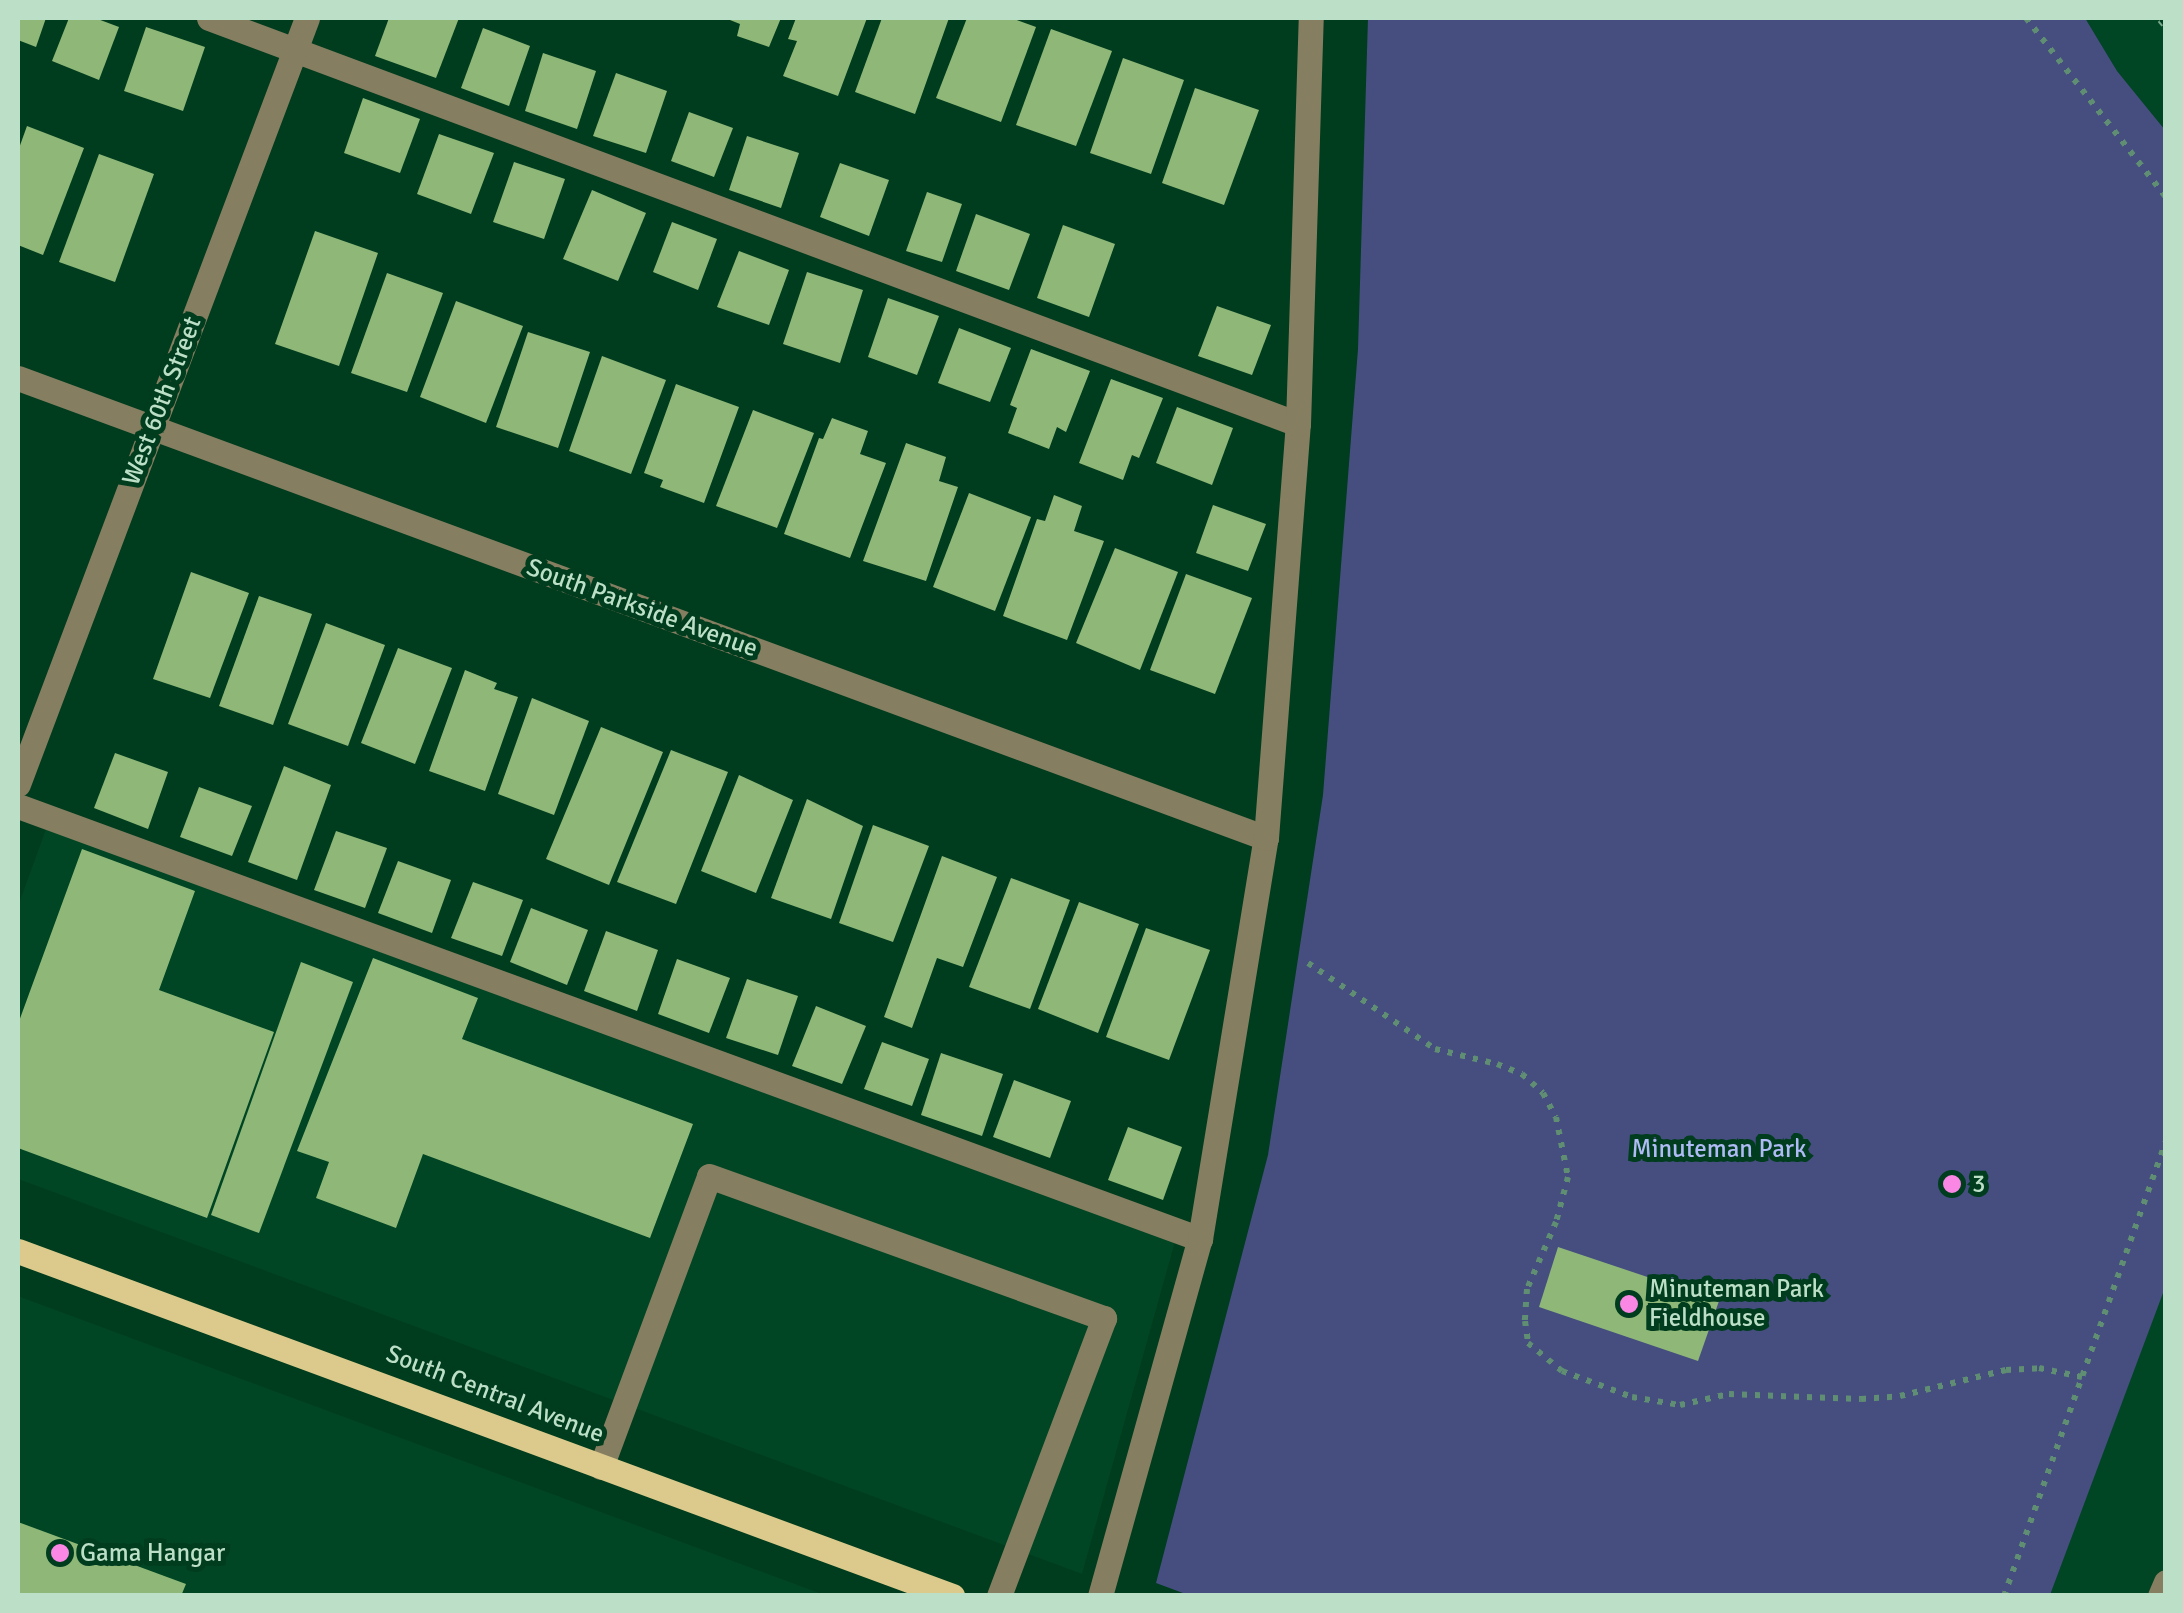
<!DOCTYPE html>
<style>
body{margin:0}
#map{position:relative;width:2183px;height:1613px;overflow:hidden;background:#003c1e;font-family:Signika,sans-serif}
div>[style]{position:absolute}
.built>*{inset:0;background:#004624}
.green>*{inset:0;background:#454e7f}
.building>*{inset:0;background:#8fb878}
.path>*{height:6px;margin-top:-3px;transform-origin:0;background:repeating-linear-gradient(90deg,#5f8e73 0 5px,transparent 0 13px)}
.minor>*{height:25px;margin:-12.5px;padding:0 12.5px;transform-origin:12.5px;border-radius:12.5px;background:#867e60}
.major>*{height:25px;margin:-12.5px;padding:0 12.5px;transform-origin:12.5px;border-radius:12.5px;background:#dbca8b}
.rail>*{height:11px;margin-top:-5.5px;transform-origin:0;background:repeating-linear-gradient(90deg,#003c1e 0 22px,#7ba78c 0 44px);box-sizing:border-box;border-block:2px solid #7ba78c}
.dots>*{width:28px;height:28px;translate:-50% -50%;box-sizing:border-box;border:5px solid #003c1e;border-radius:50%}
span{translate:-50% -50%;white-space:nowrap;text-align:center;line-height:1.15;-webkit-text-stroke:10px #003c1e;paint-order:stroke}
.street-label{font-size:25px;color:#bcdfc7}
.park-label{font-size:25px;color:#aebbf4}
.poi-label{font-size:25px;color:#bcdfc7}
.left{translate:0 -50%;text-align:left}
.frame{position:absolute;inset:0;border:20px solid #bcdfc7;pointer-events:none}
</style>
<div id="map">
<div class="built">
<i style="clip-path:polygon(2085px 18px,2165px 18px,2165px 130px,2117px 71px)"></i>
<i style="clip-path:polygon(50px 818px,1178px 1231px,1082px 1574px,18px 1179px,18px 906px)"></i>
<i style="clip-path:polygon(2165px 1285px,2165px 1595px,2050px 1595px)"></i>
<i style="clip-path:polygon(18px 1296px,825px 1595px,18px 1595px)"></i>
</div>
<div class="green">
<i style="clip-path:polygon(1368px 18px,2085px 18px,2117px 71px,2165px 130px,2166px 1285px,2050px 1595px,1191px 1596px,1156px 1583px,1268px 1155px,1323px 795px,1358px 349px)"></i>
</div>
<div class="building">
<i style="clip-path:polygon(18px 18px,46px 18px,36px 47px,18px 40px)"></i>
<i style="clip-path:polygon(69px 18px,95px 18px,119px 27px,99px 80px,52px 61px)"></i>
<i style="clip-path:polygon(389px 18px,459px 18px,436px 78px,375px 56px)"></i>
<i style="clip-path:polygon(725px 18px,781px 18px,769px 47px,737px 36px,740px 24px)"></i>
<i style="clip-path:polygon(796px 18px,867px 18px,838px 96px,783px 76px,797px 41px,788px 39px)"></i>
<i style="clip-path:polygon(882px 18px,949px 18px,915px 114px,855px 92px)"></i>
<i style="clip-path:polygon(967px 18px,1011px 18px,1036px 27px,1001px 122px,936px 98px)"></i>
<i style="clip-path:polygon(146px 27px,205px 47px,183px 111px,124px 91px)"></i>
<i style="clip-path:polygon(483px 28px,530px 46px,509px 106px,461px 88px)"></i>
<i style="clip-path:polygon(1051px 29px,1112px 51px,1076px 146px,1016px 125px)"></i>
<i style="clip-path:polygon(543px 53px,596px 71px,577px 129px,525px 111px)"></i>
<i style="clip-path:polygon(1123px 58px,1184px 80px,1151px 174px,1090px 153px)"></i>
<i style="clip-path:polygon(616px 73px,667px 91px,646px 153px,593px 136px)"></i>
<i style="clip-path:polygon(1195px 88px,1259px 110px,1224px 205px,1162px 183px)"></i>
<i style="clip-path:polygon(363px 98px,420px 119px,400px 173px,344px 153px)"></i>
<i style="clip-path:polygon(689px 112px,733px 128px,714px 177px,671px 161px)"></i>
<i style="clip-path:polygon(27px 126px,84px 148px,43px 255px,18px 245px,18px 151px)"></i>
<i style="clip-path:polygon(439px 134px,494px 153px,471px 214px,417px 194px)"></i>
<i style="clip-path:polygon(747px 136px,799px 153px,781px 208px,729px 190px)"></i>
<i style="clip-path:polygon(99px 154px,154px 174px,115px 282px,59px 262px)"></i>
<i style="clip-path:polygon(514px 162px,565px 179px,544px 239px,493px 222px)"></i>
<i style="clip-path:polygon(840px 163px,889px 180px,869px 236px,820px 217px)"></i>
<i style="clip-path:polygon(592px 190px,646px 213px,618px 281px,563px 259px)"></i>
<i style="clip-path:polygon(927px 192px,962px 204px,942px 262px,906px 251px)"></i>
<i style="clip-path:polygon(976px 214px,1030px 234px,1009px 290px,956px 271px)"></i>
<i style="clip-path:polygon(672px 222px,717px 239px,698px 290px,653px 272px)"></i>
<i style="clip-path:polygon(1063px 225px,1115px 244px,1089px 317px,1037px 298px)"></i>
<i style="clip-path:polygon(315px 231px,378px 253px,339px 366px,275px 344px)"></i>
<i style="clip-path:polygon(739px 251px,789px 270px,769px 325px,717px 307px)"></i>
<i style="clip-path:polygon(807px 272px,863px 290px,840px 363px,783px 344px)"></i>
<i style="clip-path:polygon(387px 273px,443px 293px,407px 392px,351px 373px)"></i>
<i style="clip-path:polygon(888px 298px,939px 316px,917px 375px,868px 357px)"></i>
<i style="clip-path:polygon(456px 301px,523px 326px,486px 423px,420px 397px)"></i>
<i style="clip-path:polygon(1217px 306px,1271px 325px,1252px 375px,1198px 356px)"></i>
<i style="clip-path:polygon(959px 328px,1011px 348px,990px 402px,938px 383px)"></i>
<i style="clip-path:polygon(528px 332px,590px 352px,558px 448px,496px 427px)"></i>
<i style="clip-path:polygon(1031px 349px,1090px 371px,1066px 432px,1057px 427px,1049px 449px,1008px 433px,1017px 408px,1010px 405px)"></i>
<i style="clip-path:polygon(602px 356px,666px 380px,631px 474px,569px 451px)"></i>
<i style="clip-path:polygon(1111px 379px,1163px 398px,1139px 458px,1132px 455px,1123px 480px,1079px 463px)"></i>
<i style="clip-path:polygon(676px 384px,739px 407px,704px 503px,660px 487px,663px 480px,644px 473px)"></i>
<i style="clip-path:polygon(1177px 407px,1233px 428px,1212px 485px,1156px 463px)"></i>
<i style="clip-path:polygon(753px 410px,814px 433px,777px 528px,716px 506px)"></i>
<i style="clip-path:polygon(832px 418px,868px 431px,860px 454px,886px 463px,850px 558px,784px 534px,819px 438px,823px 439px)"></i>
<i style="clip-path:polygon(906px 443px,946px 457px,939px 481px,958px 487px,926px 581px,863px 561px)"></i>
<i style="clip-path:polygon(969px 493px,1031px 517px,995px 611px,933px 587px)"></i>
<i style="clip-path:polygon(1054px 495px,1082px 506px,1074px 531px,1104px 541px,1067px 640px,1003px 616px,1037px 519px,1045px 521px)"></i>
<i style="clip-path:polygon(1213px 505px,1266px 524px,1248px 571px,1196px 553px)"></i>
<i style="clip-path:polygon(1115px 548px,1178px 572px,1140px 670px,1076px 643px)"></i>
<i style="clip-path:polygon(191px 572px,249px 593px,210px 698px,153px 679px)"></i>
<i style="clip-path:polygon(1186px 574px,1252px 598px,1215px 694px,1150px 670px)"></i>
<i style="clip-path:polygon(259px 596px,312px 614px,273px 725px,219px 706px)"></i>
<i style="clip-path:polygon(326px 623px,385px 645px,348px 746px,288px 724px)"></i>
<i style="clip-path:polygon(398px 648px,452px 668px,415px 764px,361px 743px)"></i>
<i style="clip-path:polygon(465px 670px,497px 683px,494px 689px,518px 697px,485px 791px,429px 771px)"></i>
<i style="clip-path:polygon(532px 698px,589px 721px,554px 815px,498px 794px)"></i>
<i style="clip-path:polygon(601px 727px,663px 752px,609px 885px,546px 859px)"></i>
<i style="clip-path:polygon(671px 750px,728px 772px,676px 904px,617px 882px)"></i>
<i style="clip-path:polygon(115px 753px,168px 772px,148px 829px,94px 808px)"></i>
<i style="clip-path:polygon(284px 766px,331px 785px,297px 880px,248px 862px)"></i>
<i style="clip-path:polygon(739px 775px,793px 800px,756px 893px,701px 871px)"></i>
<i style="clip-path:polygon(199px 787px,252px 806px,232px 856px,180px 837px)"></i>
<i style="clip-path:polygon(807px 799px,863px 826px,831px 919px,771px 898px)"></i>
<i style="clip-path:polygon(873px 825px,929px 846px,893px 942px,839px 923px)"></i>
<i style="clip-path:polygon(336px 831px,387px 848px,365px 908px,314px 890px)"></i>
<i style="clip-path:polygon(82px 849px,195px 891px,159px 990px,274px 1032px,207px 1218px,18px 1148px,18px 1024px)"></i>
<i style="clip-path:polygon(942px 856px,997px 877px,963px 967px,937px 958px,912px 1028px,884px 1017px)"></i>
<i style="clip-path:polygon(398px 861px,451px 880px,432px 933px,378px 913px)"></i>
<i style="clip-path:polygon(1011px 878px,1070px 900px,1030px 1009px,969px 987px)"></i>
<i style="clip-path:polygon(473px 882px,523px 900px,502px 956px,451px 938px)"></i>
<i style="clip-path:polygon(1079px 902px,1139px 924px,1098px 1033px,1038px 1009px)"></i>
<i style="clip-path:polygon(531px 908px,588px 930px,567px 985px,510px 962px)"></i>
<i style="clip-path:polygon(1146px 928px,1210px 950px,1169px 1060px,1106px 1037px)"></i>
<i style="clip-path:polygon(606px 931px,658px 950px,637px 1011px,584px 991px)"></i>
<i style="clip-path:polygon(373px 958px,478px 998px,462px 1039px,693px 1124px,650px 1238px,423px 1154px,396px 1228px,316px 1198px,329px 1162px,297px 1151px)"></i>
<i style="clip-path:polygon(677px 959px,730px 978px,709px 1033px,658px 1014px)"></i>
<i style="clip-path:polygon(301px 962px,353px 982px,259px 1233px,211px 1215px)"></i>
<i style="clip-path:polygon(747px 979px,798px 996px,778px 1055px,726px 1038px)"></i>
<i style="clip-path:polygon(816px 1006px,866px 1026px,842px 1084px,792px 1066px)"></i>
<i style="clip-path:polygon(882px 1042px,929px 1059px,912px 1106px,864px 1089px)"></i>
<i style="clip-path:polygon(941px 1053px,1003px 1074px,982px 1136px,921px 1115px)"></i>
<i style="clip-path:polygon(1014px 1080px,1071px 1101px,1050px 1158px,993px 1137px)"></i>
<i style="clip-path:polygon(1128px 1127px,1182px 1147px,1163px 1200px,1108px 1180px)"></i>
<i style="clip-path:polygon(1558px 1247px,1719px 1301px,1698px 1361px,1539px 1307px)"></i>
<i style="clip-path:polygon(18px 1522px,186px 1584px,181px 1596px,18px 1596px)"></i>
</div>
<div class="path">
<i style="left:2026px;top:18px;width:227px;rotate:52deg"></i>
<i style="left:1308px;top:963px;width:153px;rotate:34.1deg"></i>
<i style="left:1435px;top:1049px;width:64px;rotate:13.6deg"></i>
<i style="left:1497px;top:1064px;width:27px;rotate:22deg"></i>
<i style="left:1522px;top:1074px;width:28px;rotate:42deg"></i>
<i style="left:1543px;top:1093px;width:27px;rotate:62deg"></i>
<i style="left:1556px;top:1117px;width:61px;rotate:78.7deg"></i>
<i style="left:1568px;top:1177px;width:47px;rotate:104.9deg"></i>
<i style="left:1556px;top:1222px;width:73px;rotate:113.4deg"></i>
<i style="left:1527px;top:1289px;width:32px;rotate:94deg"></i>
<i style="left:1525px;top:1321px;width:22px;rotate:82deg"></i>
<i style="left:1528px;top:1343px;width:44px;rotate:39.5deg"></i>
<i style="left:1562px;top:1371px;width:75px;rotate:20.4deg"></i>
<i style="left:1632px;top:1397px;width:49px;rotate:9.5deg"></i>
<i style="left:1680px;top:1405px;width:50px;rotate:-12.7deg"></i>
<i style="left:1729px;top:1394px;width:132px;rotate:2.2deg"></i>
<i style="left:1861px;top:1399px;width:39px;rotate:-4deg"></i>
<i style="left:1900px;top:1396px;width:109px;rotate:-13.8deg"></i>
<i style="left:2006px;top:1370px;width:33px;rotate:-3deg"></i>
<i style="left:2039px;top:1368px;width:44px;rotate:11.8deg"></i>
<i style="left:2004px;top:1596px;width:484px;rotate:-70.4deg"></i>
</div>
<div class="minor">
<i style="left:209px;top:18px;width:1162px;rotate:20.45deg"></i>
<i style="left:18px;top:378px;width:1330px;rotate:20.23deg"></i>
<i style="left:18px;top:784px;width:819px;rotate:-69.33deg"></i>
<i style="left:18px;top:806px;width:1259px;rotate:20.12deg"></i>
<i style="left:601px;top:1467px;width:310px;rotate:-69.6deg"></i>
<i style="left:709px;top:1176px;width:420px;rotate:19.8deg"></i>
<i style="left:1104px;top:1318px;width:297px;rotate:110.7deg"></i>
<i style="left:1100px;top:1596px;width:371px;rotate:-74.4deg"></i>
<i style="left:1200px;top:1239px;width:406px;rotate:-80.7deg"></i>
<i style="left:1266px;top:838px;width:415px;rotate:-85.6deg"></i>
<i style="left:1298px;top:424px;width:406px;rotate:-88.2deg"></i>
<i style="left:2160px;top:1596px;width:15px;rotate:-67deg"></i>
</div>
<div class="major">
<i style="left:18px;top:1251px;width:996px;rotate:20.27deg"></i>
</div>
<div class="rail">
<i style="left:2162px;top:18px;width:6px;rotate:51deg"></i>
</div>
<div class="dots">
<i style="left:1952px;top:1184px;background:#fb87e5"></i>
<i style="left:1629px;top:1304px;background:#fb87e5"></i>
<i style="left:60px;top:1553px;background:#fb87e5"></i>
</div>
<div class="street-label">
<span style="left:162px;top:401px;rotate:-69deg">West 60th Street</span>
<span style="left:642px;top:608px;rotate:20deg">South Parkside Avenue</span>
<span style="left:495px;top:1394px;rotate:21deg">South Central Avenue</span>
</div>
<div class="park-label">
<span style="left:1719px;top:1149px">Minuteman Park</span>
</div>
<div class="poi-label">
<span class="left" style="left:1972px;top:1184px">3</span>
<span class="left" style="left:1649px;top:1304px">Minuteman Park<br>Fieldhouse</span>
<span class="left" style="left:80px;top:1553px">Gama Hangar</span>
</div>
<div class="frame"></div>
</div>
